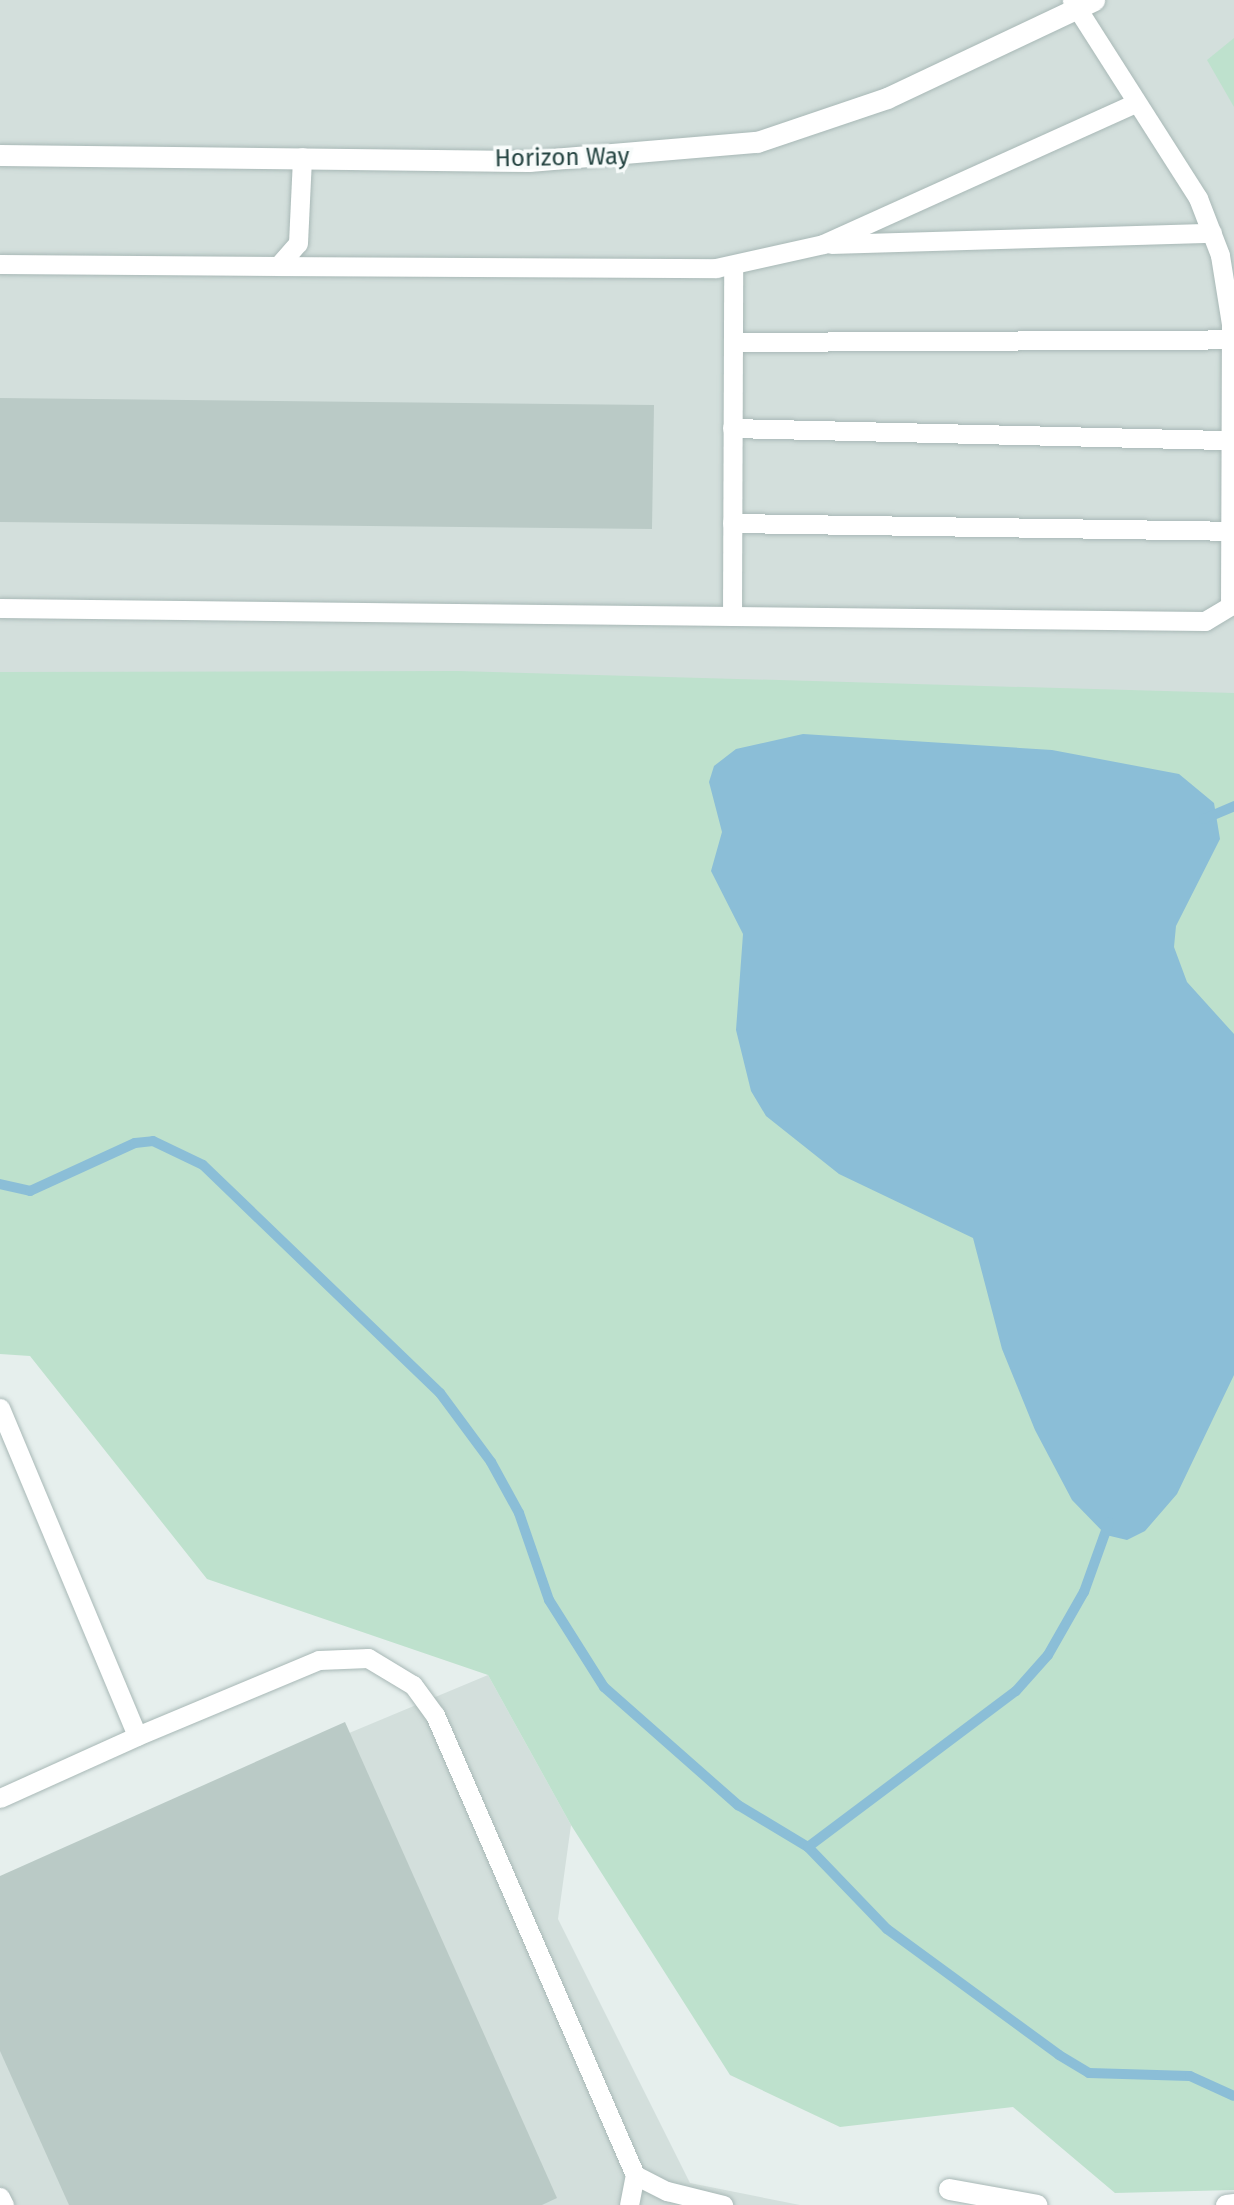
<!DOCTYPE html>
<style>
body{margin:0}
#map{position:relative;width:1234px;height:2205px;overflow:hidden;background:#e6efed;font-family:"Fira Sans",sans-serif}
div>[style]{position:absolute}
.built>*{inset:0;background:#d3dfdc}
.green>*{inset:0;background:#bee1cd}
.water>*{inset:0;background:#8bbed7}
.stream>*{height:10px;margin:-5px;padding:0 5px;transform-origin:5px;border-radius:5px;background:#8bbed7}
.building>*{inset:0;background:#bacac6}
.roads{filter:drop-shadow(0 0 2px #a8b8b6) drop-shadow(0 0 2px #a8b8b6)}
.lane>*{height:19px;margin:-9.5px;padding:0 9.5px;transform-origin:9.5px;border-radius:9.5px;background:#fff}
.street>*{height:21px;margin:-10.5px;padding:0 10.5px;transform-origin:10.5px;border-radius:10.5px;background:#fff}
span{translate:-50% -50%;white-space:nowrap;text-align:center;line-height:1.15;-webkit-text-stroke:7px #f7fbfa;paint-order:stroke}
.street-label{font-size:24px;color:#234340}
</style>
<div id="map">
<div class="built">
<i style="clip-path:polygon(0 0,1234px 0,1234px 1595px,0 1276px)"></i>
<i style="clip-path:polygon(488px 1675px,571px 1825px,558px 1919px,690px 2183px,800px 2205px,0 2205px,0 1879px)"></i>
</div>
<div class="green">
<i style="clip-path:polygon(1234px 38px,1234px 107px,1207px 60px)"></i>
<i style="clip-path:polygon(458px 671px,1234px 693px,1234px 2190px,1115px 2193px,1013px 2107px,840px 2127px,730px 2075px,571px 1825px,488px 1675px,207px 1579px,30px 1356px,0 1354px,0 672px)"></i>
</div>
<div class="water">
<i style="clip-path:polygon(803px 734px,1052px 750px,1179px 774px,1214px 803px,1220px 839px,1176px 926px,1174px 947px,1187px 982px,1234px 1034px,1234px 1375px,1177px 1494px,1145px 1531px,1127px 1540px,1106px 1535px,1072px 1500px,1035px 1430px,1002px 1349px,973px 1238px,839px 1174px,766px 1116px,751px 1091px,736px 1030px,743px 934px,711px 871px,722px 832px,709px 782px,714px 766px,736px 749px)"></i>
</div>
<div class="stream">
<i style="left:1204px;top:819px;width:33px;rotate:-23deg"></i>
<i style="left:0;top:1184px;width:31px;rotate:13deg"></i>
<i style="left:30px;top:1191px;width:115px;rotate:-24.6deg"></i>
<i style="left:135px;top:1143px;width:18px;rotate:-6deg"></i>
<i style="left:153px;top:1141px;width:55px;rotate:25.6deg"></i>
<i style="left:203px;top:1165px;width:329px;rotate:43.9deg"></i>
<i style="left:440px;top:1393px;width:86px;rotate:53.5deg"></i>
<i style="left:491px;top:1462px;width:58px;rotate:61.2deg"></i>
<i style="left:519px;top:1513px;width:92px;rotate:71deg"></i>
<i style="left:549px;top:1600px;width:103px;rotate:57.7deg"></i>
<i style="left:604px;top:1687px;width:179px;rotate:41.4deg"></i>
<i style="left:738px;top:1805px;width:82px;rotate:31deg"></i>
<i style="left:808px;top:1847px;width:114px;rotate:46.1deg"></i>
<i style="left:887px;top:1929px;width:213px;rotate:36.2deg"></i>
<i style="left:1059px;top:2055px;width:35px;rotate:31deg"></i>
<i style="left:1089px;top:2073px;width:101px;rotate:1.7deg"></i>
<i style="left:1190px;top:2076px;width:48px;rotate:24.4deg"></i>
<i style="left:808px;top:1847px;width:260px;rotate:-36.9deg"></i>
<i style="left:1016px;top:1691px;width:48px;rotate:-48.4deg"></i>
<i style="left:1048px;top:1655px;width:73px;rotate:-60.3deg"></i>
<i style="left:1084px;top:1592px;width:74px;rotate:-70.3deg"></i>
</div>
<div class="building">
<i style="clip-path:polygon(0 398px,654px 405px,652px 529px,0 522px)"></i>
<i style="clip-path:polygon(345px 1722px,557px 2198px,542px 2205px,69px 2205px,0 2051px,0 1876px)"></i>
</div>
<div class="roads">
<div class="lane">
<i style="left:831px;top:244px;width:381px;rotate:-1.7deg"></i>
<i style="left:0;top:264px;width:278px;rotate:0.4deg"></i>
<i style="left:278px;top:266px;width:30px;rotate:-49deg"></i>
<i style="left:298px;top:243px;width:86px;rotate:-87.3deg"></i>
<i style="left:278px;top:266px;width:438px;rotate:0.3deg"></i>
<i style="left:716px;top:268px;width:110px;rotate:-12.6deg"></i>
<i style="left:823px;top:244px;width:342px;rotate:-24.3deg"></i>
<i style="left:733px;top:342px;width:498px;rotate:-0.3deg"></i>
<i style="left:732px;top:428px;width:497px;rotate:1.4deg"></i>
<i style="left:732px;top:523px;width:498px;rotate:0.9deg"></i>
<i style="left:0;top:608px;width:1205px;rotate:0.62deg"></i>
<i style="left:1205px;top:621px;width:29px;rotate:-31deg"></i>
<i style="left:1230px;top:606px;width:282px;rotate:-89.8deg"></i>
<i style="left:1231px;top:324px;width:70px;rotate:-99.1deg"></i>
<i style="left:1220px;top:255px;width:61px;rotate:-111.1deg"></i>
<i style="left:1198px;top:198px;width:235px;rotate:-122.5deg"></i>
<i style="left:732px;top:616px;width:351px;rotate:-89.8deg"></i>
<i style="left:0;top:1408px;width:355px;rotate:67.3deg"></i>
<i style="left:137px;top:1736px;width:197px;rotate:-22.7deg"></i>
<i style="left:319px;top:1660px;width:49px;rotate:-2.3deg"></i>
<i style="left:368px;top:1658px;width:52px;rotate:31deg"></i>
<i style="left:413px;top:1685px;width:37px;rotate:54deg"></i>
<i style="left:435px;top:1715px;width:502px;rotate:66.5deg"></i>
<i style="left:635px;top:2175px;width:36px;rotate:27deg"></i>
<i style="left:667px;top:2191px;width:58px;rotate:14deg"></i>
<i style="left:0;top:1798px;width:150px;rotate:-24.3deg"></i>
<i style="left:0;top:2197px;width:9px;rotate:63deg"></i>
<i style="left:629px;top:2205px;width:31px;rotate:-79deg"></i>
</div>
<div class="street">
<i style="left:0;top:155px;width:529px;rotate:0.65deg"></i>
<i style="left:529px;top:161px;width:229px;rotate:-4.8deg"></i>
<i style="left:757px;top:142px;width:137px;rotate:-18.7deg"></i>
<i style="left:887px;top:98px;width:229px;rotate:-25.3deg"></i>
<i style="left:949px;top:2189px;width:89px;rotate:10.3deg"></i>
<i style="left:1226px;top:2205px;width:8px;rotate:-7deg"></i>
</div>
</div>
<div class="street-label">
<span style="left:562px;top:158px;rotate:-1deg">Horizon Way</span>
</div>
</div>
